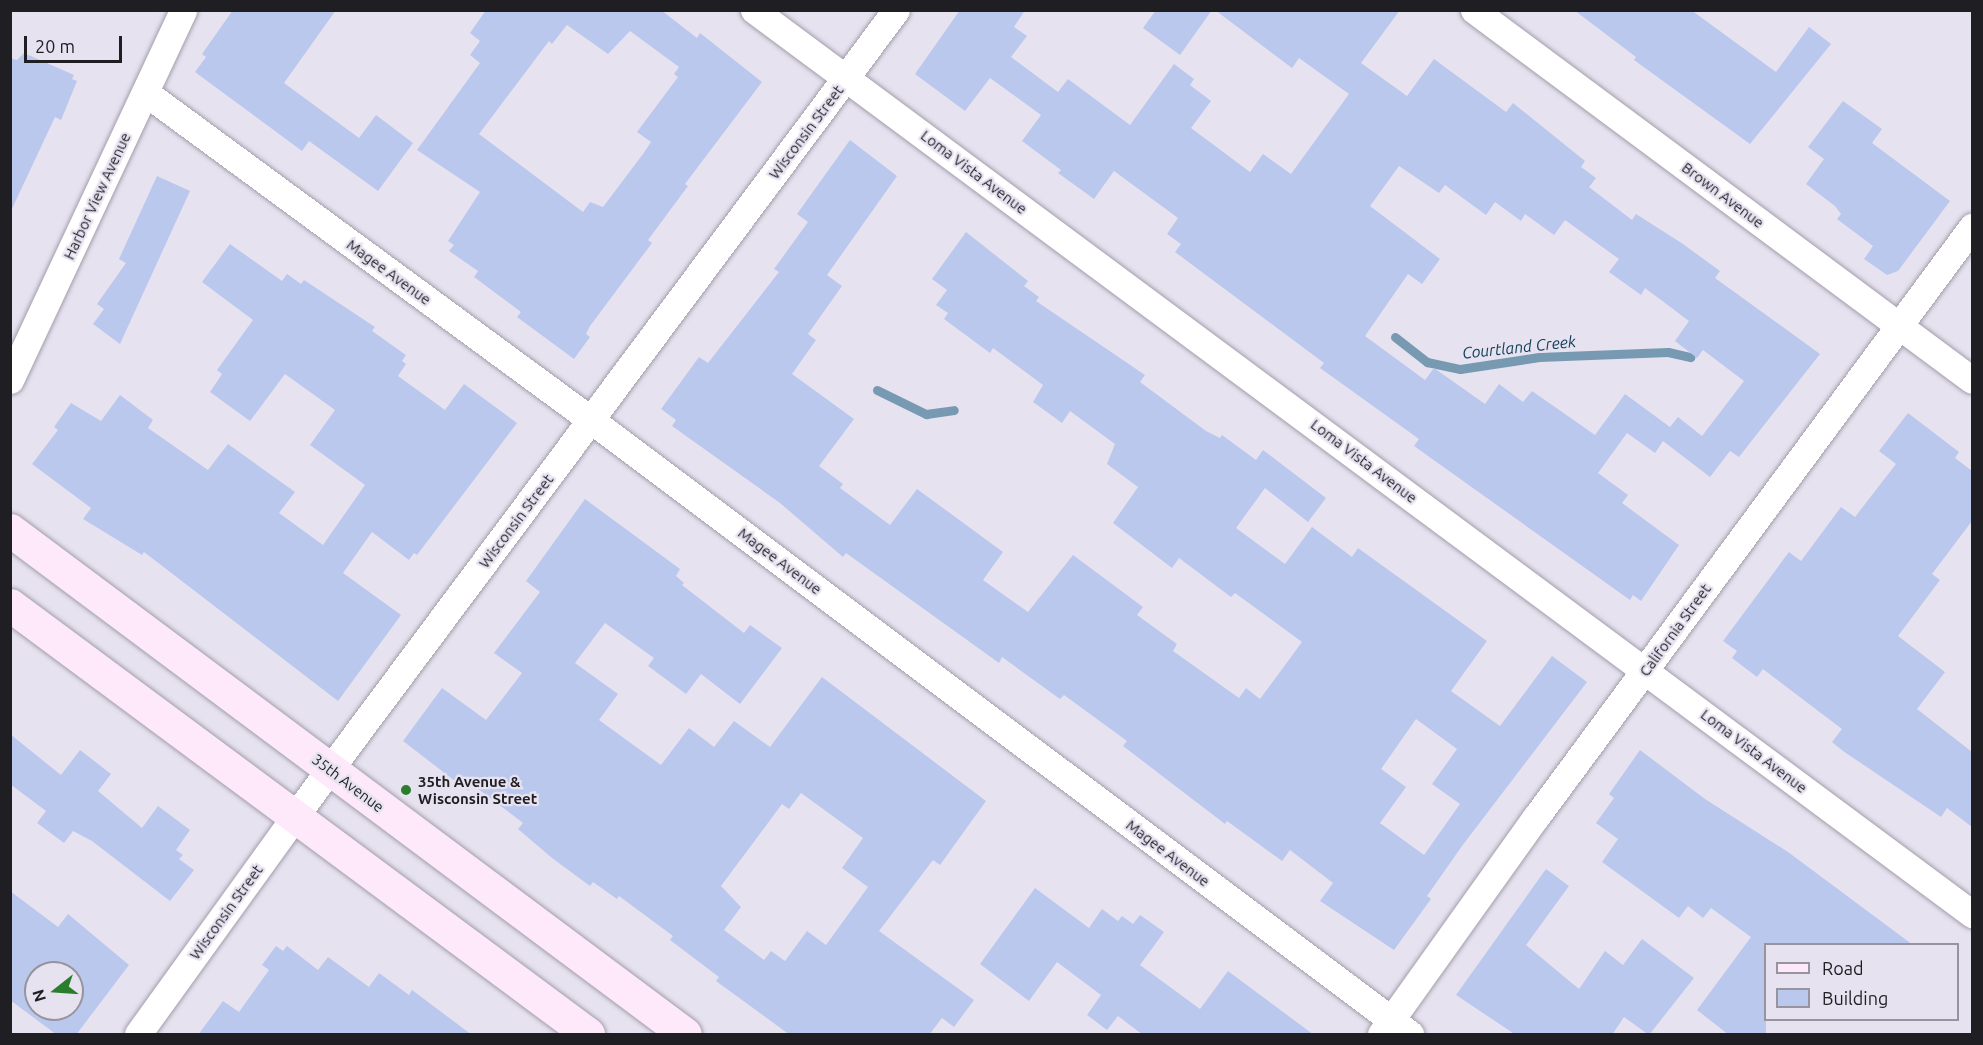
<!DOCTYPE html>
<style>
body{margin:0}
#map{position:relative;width:1983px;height:1045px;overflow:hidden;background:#e7e2f0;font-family:Ubuntu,sans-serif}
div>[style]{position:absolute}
.stream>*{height:9px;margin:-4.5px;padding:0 4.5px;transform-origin:4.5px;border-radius:4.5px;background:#779ab2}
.building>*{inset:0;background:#bbc8ed}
.roads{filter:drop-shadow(0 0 2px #a29eab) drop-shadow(0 0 2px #a29eab)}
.minor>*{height:27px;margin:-13.5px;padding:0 13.5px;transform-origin:13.5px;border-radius:13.5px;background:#fff}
.secondary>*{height:33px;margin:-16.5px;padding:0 16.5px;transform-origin:16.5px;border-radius:16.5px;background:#fde9fa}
.dots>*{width:16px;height:16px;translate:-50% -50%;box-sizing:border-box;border:3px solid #e7e2f0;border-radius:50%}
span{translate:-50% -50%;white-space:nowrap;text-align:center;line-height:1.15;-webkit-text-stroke:4.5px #e7e2f0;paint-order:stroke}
.street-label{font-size:15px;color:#1f1e23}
.poi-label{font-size:15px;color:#1f1e23;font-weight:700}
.left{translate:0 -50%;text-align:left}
.water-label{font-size:16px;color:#12405a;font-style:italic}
.frame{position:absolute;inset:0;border:12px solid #1f1e23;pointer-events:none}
.legend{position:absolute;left:1764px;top:943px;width:195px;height:78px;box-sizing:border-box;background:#e7e2f0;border:2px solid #97949e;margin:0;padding:8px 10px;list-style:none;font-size:18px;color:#1f1e23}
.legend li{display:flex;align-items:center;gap:12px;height:30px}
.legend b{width:30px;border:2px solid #97949e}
.north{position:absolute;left:24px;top:961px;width:60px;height:60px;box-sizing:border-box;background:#e7e2f0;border:2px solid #97949e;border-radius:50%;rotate:253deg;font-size:16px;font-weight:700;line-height:24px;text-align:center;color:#1f1e23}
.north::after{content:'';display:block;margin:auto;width:21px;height:27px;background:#287e2c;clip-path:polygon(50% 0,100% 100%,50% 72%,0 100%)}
.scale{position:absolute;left:24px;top:36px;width:98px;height:27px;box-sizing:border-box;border:3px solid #1f1e23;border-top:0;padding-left:8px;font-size:18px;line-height:21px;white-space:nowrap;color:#1f1e23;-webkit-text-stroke:4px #e7e2f0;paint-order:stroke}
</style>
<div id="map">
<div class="stream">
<i style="left:1395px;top:337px;width:41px;rotate:38deg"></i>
<i style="left:1427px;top:362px;width:34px;rotate:12deg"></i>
<i style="left:1460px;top:369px;width:80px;rotate:-8.6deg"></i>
<i style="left:1539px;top:357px;width:129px;rotate:-2.2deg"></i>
<i style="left:1668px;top:352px;width:23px;rotate:13deg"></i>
<i style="left:877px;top:390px;width:55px;rotate:26.1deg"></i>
<i style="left:926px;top:414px;width:28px;rotate:-8deg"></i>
</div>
<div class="building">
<i style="clip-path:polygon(233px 10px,336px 10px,284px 83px,359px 138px,376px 115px,413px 143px,378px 191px,309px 141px,302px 151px,195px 72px,206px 57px,202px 54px)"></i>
<i style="clip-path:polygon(evenodd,486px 10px,661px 10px,697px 38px,700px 33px,762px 82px,685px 184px,688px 186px,648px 240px,652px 243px,590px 326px,586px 334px,590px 337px,574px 359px,517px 317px,521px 312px,474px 277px,478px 271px,449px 251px,454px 245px,448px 241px,480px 192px,417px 150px,480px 63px,470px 55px,480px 41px,470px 33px,486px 10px,567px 25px,608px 54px,630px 31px,679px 67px,674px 74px,678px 77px,637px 132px,651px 142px,643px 154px,603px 207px,590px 202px,583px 212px,479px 134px,549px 41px,552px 44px,567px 25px)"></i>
<i style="clip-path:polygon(evenodd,960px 10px,1025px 10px,1014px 27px,1027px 36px,1011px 57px,1058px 92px,1068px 79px,1130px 125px,1174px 64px,1194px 79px,1190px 85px,1211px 101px,1191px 128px,1250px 172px,1263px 154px,1291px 174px,1349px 94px,1299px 58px,1292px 68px,1215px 10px,1400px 10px,1361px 63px,1407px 96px,1434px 59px,1506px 112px,1513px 103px,1585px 161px,1581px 167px,1596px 178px,1589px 187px,1632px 220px,1636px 214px,1683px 244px,1720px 271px,1715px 278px,1820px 354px,1739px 457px,1730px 451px,1710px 477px,1663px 441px,1655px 453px,1627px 433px,1598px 473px,1628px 495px,1622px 503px,1679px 545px,1641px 601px,1633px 595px,1630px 600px,1414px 446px,1419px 439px,1320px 368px,1324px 363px,1175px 252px,1181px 244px,1167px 234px,1178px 218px,1114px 171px,1094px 199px,1058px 173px,1061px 170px,1022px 141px,1041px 115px,990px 78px,965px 111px,915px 74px,960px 10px,1399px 166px,1439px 193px,1445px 185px,1486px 215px,1495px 202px,1521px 221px,1525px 214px,1554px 235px,1565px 220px,1619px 259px,1609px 272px,1641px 295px,1645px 288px,1689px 321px,1675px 341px,1697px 358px,1703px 350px,1744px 381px,1702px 436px,1678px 417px,1670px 427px,1625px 394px,1595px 435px,1532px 391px,1523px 402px,1499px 384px,1485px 404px,1434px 368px,1425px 380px,1365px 336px,1408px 274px,1422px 284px,1440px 259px,1370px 206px,1399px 166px)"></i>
<i style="clip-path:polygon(1156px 10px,1212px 10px,1180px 55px,1143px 28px)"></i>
<i style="clip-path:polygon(1574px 10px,1691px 10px,1776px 72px,1809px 27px,1831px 44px,1750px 144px,1634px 60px,1636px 57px)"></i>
<i style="clip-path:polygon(24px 53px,74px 75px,72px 79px,77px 81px,61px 120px,55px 117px,10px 213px,10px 58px,17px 60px)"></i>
<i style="clip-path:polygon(1843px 101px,1882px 129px,1872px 143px,1950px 201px,1898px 271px,1887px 275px,1864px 259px,1873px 246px,1837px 219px,1841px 214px,1835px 206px,1806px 184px,1824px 159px,1808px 147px)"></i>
<i style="clip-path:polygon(evenodd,850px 140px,897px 176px,827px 275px,842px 286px,808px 334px,816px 340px,792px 374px,854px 419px,819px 466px,843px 484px,840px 488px,890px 525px,917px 489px,1003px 552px,983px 580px,1028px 612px,1073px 555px,1143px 607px,1137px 615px,1177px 644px,1173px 651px,1239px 698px,1246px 688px,1260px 699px,1302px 642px,1235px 593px,1231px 597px,1179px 558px,1172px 568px,1113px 523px,1138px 487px,1107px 464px,1115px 444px,1070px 411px,1062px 423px,1033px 402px,1043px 385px,993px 348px,990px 353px,944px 319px,948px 313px,936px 305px,947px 290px,932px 279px,966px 232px,1028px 281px,1024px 286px,1039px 297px,1036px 301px,1145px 375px,1140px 382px,1206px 431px,1220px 438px,1222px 435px,1256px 460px,1263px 450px,1326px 498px,1308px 522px,1265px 488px,1236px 528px,1285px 564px,1312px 527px,1352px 557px,1358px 548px,1487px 641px,1451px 691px,1500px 726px,1552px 656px,1587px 682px,1462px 846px,1427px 896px,1431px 899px,1394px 950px,1320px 901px,1333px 883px,1290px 850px,1282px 861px,1227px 821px,1225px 824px,1123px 746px,1127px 741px,1064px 695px,1060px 699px,1002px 657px,999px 663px,846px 553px,843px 557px,780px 503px,672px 426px,676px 420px,661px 409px,699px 357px,708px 363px,779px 272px,774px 269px,808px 222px,797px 214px,850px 140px,1416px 719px,1457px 749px,1432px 784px,1460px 804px,1424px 855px,1380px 823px,1406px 787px,1381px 769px,1416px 719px)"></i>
<i style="clip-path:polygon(157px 176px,190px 191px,120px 344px,93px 324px,104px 309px,97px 304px,126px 263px,119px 259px)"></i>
<i style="clip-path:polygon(230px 244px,282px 281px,287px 274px,301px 284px,304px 280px,375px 327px,372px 331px,406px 355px,402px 361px,406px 364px,398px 376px,445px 410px,464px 384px,517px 423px,417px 555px,414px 553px,409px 560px,372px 532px,343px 573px,401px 615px,338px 701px,144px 552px,142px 555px,83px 519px,91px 508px,32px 464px,58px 430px,54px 427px,71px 403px,101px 421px,120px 395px,153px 420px,148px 428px,208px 470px,228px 444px,295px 492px,279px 513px,323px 545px,365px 485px,310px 445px,335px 410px,285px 374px,250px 421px,210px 392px,222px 374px,217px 370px,253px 320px,202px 282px)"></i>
<i style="clip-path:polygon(1908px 413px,1959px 452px,1955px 458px,1972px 471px,1972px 521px,1932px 574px,1940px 580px,1898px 636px,1945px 672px,1917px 709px,1972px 752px,1972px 827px,1947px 808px,1941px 817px,1843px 751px,1832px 742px,1842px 729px,1763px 669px,1757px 677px,1732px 658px,1737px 651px,1723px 641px,1789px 552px,1801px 561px,1841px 507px,1855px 517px,1896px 464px,1879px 451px)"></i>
<i style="clip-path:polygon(evenodd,585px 499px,680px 569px,676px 576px,684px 583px,682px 585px,744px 633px,750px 625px,782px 648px,740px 704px,701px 674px,686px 694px,648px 666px,654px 658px,605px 623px,575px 663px,618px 694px,599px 720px,661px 765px,689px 728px,714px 747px,734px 721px,770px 747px,822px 677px,986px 801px,940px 865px,933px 860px,879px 931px,974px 1000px,954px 1027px,942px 1018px,929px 1035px,790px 1035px,716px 981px,719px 977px,670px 940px,673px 936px,619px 896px,617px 899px,593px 882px,590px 886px,552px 858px,518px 829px,523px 823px,473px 785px,468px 791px,403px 741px,442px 688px,486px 720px,522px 673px,494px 653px,540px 592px,526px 581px,585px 499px,801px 793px,863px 838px,842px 868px,868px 887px,826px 945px,807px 931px,785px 961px,771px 951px,764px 960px,724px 930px,741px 907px,721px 886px,782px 804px,789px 809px,801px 793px)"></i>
<i style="clip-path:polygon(10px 734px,61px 775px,80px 750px,111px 774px,98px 791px,142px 828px,158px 806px,190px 830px,176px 850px,183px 855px,179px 859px,194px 870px,170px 901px,92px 841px,73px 831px,64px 843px,37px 823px,46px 811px,10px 784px)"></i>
<i style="clip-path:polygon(1640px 750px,1705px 799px,1788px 852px,1913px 945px,1766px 945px,1766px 1035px,1729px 1035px,1697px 1010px,1751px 937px,1711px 908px,1703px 918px,1688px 906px,1679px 918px,1602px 862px,1618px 839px,1596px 823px,1614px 798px,1609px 794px)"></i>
<i style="clip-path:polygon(1546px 869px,1569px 886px,1526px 945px,1579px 989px,1605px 951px,1623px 965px,1642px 939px,1694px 978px,1649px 1035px,1624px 1017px,1612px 1035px,1516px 1035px,1456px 995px)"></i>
<i style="clip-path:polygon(1035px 888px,1089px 928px,1102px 909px,1118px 921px,1122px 916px,1133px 924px,1140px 915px,1164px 932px,1140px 965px,1200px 1009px,1228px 971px,1314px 1035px,1143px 1035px,1118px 1016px,1107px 1030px,1087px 1015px,1101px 995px,1057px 962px,1029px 1001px,980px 964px)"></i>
<i style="clip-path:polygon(evenodd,10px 891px,58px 927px,68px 914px,129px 965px,76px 1035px,57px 1035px,10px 1000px,10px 891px,36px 973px,72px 973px,72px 1009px,36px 1009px,36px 973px)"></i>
<i style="clip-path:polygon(276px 946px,283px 951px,287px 946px,318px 970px,328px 957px,369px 987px,379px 973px,409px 995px,412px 990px,472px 1035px,198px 1035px,223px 1001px,239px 1012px,269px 970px,262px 965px)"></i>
</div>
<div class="roads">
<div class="minor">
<i style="left:754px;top:10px;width:1517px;rotate:36.58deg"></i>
<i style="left:1474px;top:10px;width:620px;rotate:36.61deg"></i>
<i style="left:146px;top:93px;width:552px;rotate:36.31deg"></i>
<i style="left:591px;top:420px;width:1024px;rotate:36.86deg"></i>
<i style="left:10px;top:380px;width:408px;rotate:-64.9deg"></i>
<i style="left:138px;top:1034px;width:269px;rotate:-54.2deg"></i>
<i style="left:295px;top:816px;width:1005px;rotate:-53.29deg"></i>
<i style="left:1381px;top:1034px;width:267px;rotate:-54.5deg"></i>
<i style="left:1536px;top:817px;width:734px;rotate:-53.54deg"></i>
</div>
<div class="secondary">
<i style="left:10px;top:530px;width:842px;rotate:36.75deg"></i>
<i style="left:10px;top:605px;width:720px;rotate:36.58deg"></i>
</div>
</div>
<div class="dots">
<i style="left:406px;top:790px;background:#287e2c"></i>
</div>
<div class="street-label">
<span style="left:806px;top:132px;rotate:-53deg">Wisconsin Street</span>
<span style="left:974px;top:172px;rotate:37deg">Loma Vista Avenue</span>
<span style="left:1723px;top:195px;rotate:37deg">Brown Avenue</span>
<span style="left:97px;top:196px;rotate:-65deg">Harbor View Avenue</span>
<span style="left:389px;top:272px;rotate:36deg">Magee Avenue</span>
<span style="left:1364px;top:461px;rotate:37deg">Loma Vista Avenue</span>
<span style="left:516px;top:521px;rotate:-53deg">Wisconsin Street</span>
<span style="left:780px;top:561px;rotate:37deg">Magee Avenue</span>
<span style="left:1675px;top:630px;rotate:-54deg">California Street</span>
<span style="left:1754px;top:751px;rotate:37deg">Loma Vista Avenue</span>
<span style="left:348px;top:783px;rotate:37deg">35th Avenue</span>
<span style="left:1168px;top:853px;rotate:37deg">Magee Avenue</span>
<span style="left:226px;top:912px;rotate:-54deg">Wisconsin Street</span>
</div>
<div class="poi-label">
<span class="left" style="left:418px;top:790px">35th Avenue &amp;<br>Wisconsin Street</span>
</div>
<div class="water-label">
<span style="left:1519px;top:347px;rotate:-6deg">Courtland Creek</span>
</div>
<div class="frame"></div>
<ul class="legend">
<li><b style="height:8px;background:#fde9fa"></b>Road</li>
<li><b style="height:16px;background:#bbc8ed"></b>Building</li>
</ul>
<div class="north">N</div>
<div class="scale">20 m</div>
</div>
